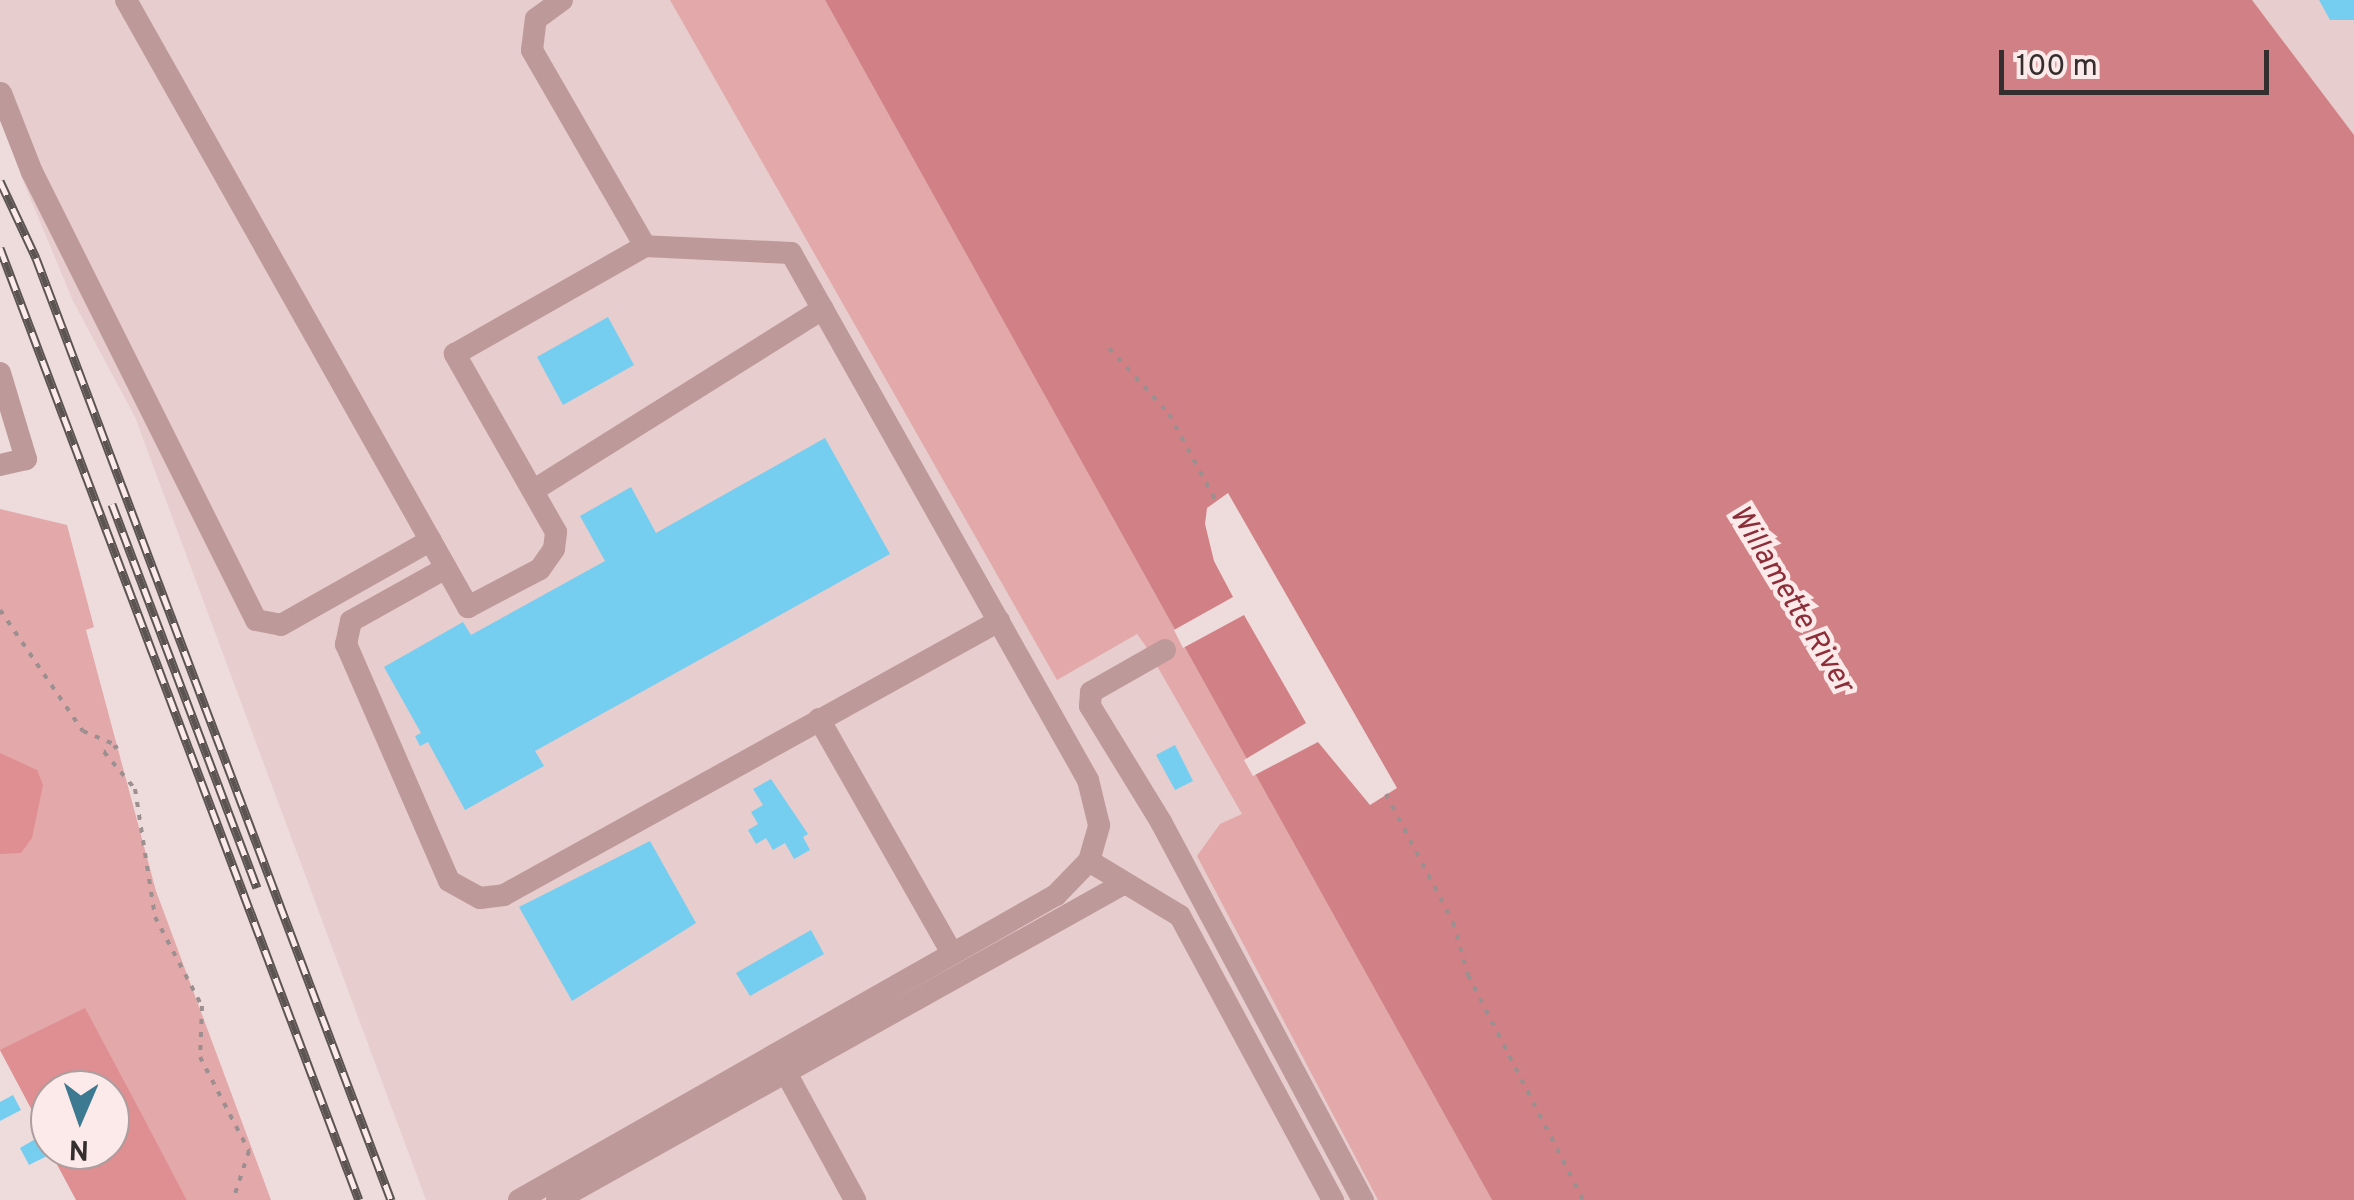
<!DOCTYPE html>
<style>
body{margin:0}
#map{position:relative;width:2354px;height:1200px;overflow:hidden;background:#eedcdc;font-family:Overpass,sans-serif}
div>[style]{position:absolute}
.built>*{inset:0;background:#e7cdcd}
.green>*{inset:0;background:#e3a8a9}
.forest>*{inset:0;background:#df8e91}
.water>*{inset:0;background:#d18185}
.pier>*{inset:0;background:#eedcdc}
.building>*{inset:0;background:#75cdf0}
.path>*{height:4px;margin-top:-2px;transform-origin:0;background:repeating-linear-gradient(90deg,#9c8f8f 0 5px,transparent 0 13px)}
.minor>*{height:22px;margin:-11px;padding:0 11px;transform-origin:11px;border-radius:11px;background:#be999a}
.rail>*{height:9px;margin-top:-4.5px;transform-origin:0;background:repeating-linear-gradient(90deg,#fce9e9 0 15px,#5c5353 0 30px);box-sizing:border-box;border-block:2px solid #5c5353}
span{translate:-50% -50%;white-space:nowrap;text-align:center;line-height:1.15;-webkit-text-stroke:9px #fce9e9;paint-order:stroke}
.water-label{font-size:30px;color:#8c2d38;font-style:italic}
.north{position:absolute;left:30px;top:1070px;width:100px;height:100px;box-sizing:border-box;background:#fce9e9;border:2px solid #ac9e9e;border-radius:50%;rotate:182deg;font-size:28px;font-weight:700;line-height:40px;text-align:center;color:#352e2e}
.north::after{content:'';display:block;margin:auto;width:35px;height:45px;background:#3d7990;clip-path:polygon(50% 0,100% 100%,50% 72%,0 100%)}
.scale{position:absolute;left:1999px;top:50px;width:270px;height:45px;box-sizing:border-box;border:5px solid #352e2e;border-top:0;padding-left:12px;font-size:30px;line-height:35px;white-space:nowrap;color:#352e2e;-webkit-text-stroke:8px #fce9e9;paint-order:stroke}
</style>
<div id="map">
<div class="built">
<i style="clip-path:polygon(0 0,825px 0,1492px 1200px,426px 1200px,135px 417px,73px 301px,21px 176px,0 115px)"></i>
<i style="clip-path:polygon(2252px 0,2354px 0,2354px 135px,2286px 53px)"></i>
</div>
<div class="green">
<i style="clip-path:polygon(670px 0,825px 0,1492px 1200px,1378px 1200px,1197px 856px,1220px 824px,1242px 814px,1145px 645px,1137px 634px,1057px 680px)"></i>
<i style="clip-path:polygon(0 509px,67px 525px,94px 627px,86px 630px,156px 891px,271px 1200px,187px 1200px,140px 1112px,110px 1090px,50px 1090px,50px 1144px,0 1050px)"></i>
</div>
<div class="forest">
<i style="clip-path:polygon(0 753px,37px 770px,43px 785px,32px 838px,21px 853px,0 854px)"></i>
<i style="clip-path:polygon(85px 1008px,140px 1111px,187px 1200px,76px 1200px,53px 1157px,53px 1150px,110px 1150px,110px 1090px,50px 1090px,50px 1144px,0 1050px)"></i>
</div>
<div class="water">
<i style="clip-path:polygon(825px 0,2252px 0,2354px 135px,2354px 1200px,1492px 1200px)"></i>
</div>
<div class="pier">
<i style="clip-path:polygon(1228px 493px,1397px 788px,1370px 805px,1318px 742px,1253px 776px,1244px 760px,1306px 723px,1244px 615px,1183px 648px,1174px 630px,1233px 597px,1214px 561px,1205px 524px,1207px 508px)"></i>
</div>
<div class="building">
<i style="clip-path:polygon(2319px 0,2354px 0,2354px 20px,2330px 20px)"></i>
<i style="clip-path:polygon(608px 317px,634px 365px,563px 405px,537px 357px)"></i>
<i style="clip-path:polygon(825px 438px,890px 554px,535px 751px,544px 766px,465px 810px,428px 742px,420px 746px,415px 736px,421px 733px,384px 667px,463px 622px,471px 635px,605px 561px,580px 516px,631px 487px,656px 533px)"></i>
<i style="clip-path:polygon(1175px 745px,1193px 781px,1175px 790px,1156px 755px)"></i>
<i style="clip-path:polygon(771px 779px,808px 834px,803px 837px,810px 850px,794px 859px,785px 843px,773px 850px,766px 838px,756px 844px,748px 830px,758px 824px,751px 812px,763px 805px,753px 789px)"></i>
<i style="clip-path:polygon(650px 841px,696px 923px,572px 1001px,519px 907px)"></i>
<i style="clip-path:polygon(811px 930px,824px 954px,750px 996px,736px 973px)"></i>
<i style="clip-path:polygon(13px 1095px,21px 1110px,0 1121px,0 1102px)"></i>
<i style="clip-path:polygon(37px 1138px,47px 1156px,29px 1165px,20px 1148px)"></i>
</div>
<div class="path">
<i style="left:1109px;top:348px;width:89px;rotate:47.7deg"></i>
<i style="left:1169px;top:414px;width:97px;rotate:61.6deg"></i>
<i style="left:0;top:610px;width:147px;rotate:55.6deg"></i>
<i style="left:83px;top:731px;width:38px;rotate:23deg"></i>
<i style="left:118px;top:746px;width:15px;rotate:157deg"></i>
<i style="left:104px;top:752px;width:48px;rotate:50deg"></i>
<i style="left:135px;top:789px;width:130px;rotate:81.1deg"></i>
<i style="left:155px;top:917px;width:101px;rotate:62.2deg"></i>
<i style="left:202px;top:1006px;width:51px;rotate:92.2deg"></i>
<i style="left:200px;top:1057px;width:106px;rotate:62.5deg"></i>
<i style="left:249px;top:1151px;width:52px;rotate:108.1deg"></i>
<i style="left:1386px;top:794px;width:144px;rotate:62.4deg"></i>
<i style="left:1453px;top:922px;width:55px;rotate:74.2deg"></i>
<i style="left:1468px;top:975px;width:253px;rotate:62.9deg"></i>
</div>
<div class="minor">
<i style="left:126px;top:0;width:697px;rotate:60.6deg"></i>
<i style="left:468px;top:607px;width:81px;rotate:-27.8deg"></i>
<i style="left:540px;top:569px;width:24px;rotate:-55deg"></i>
<i style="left:554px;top:549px;width:17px;rotate:-83deg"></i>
<i style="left:556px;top:532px;width:205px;rotate:-119.6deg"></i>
<i style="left:455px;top:354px;width:219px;rotate:-29.6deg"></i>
<i style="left:1px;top:93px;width:85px;rotate:68.6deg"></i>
<i style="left:32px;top:172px;width:501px;rotate:63.43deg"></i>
<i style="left:256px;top:620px;width:25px;rotate:11deg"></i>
<i style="left:281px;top:625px;width:172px;rotate:-29.5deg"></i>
<i style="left:0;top:373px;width:90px;rotate:73.2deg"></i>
<i style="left:26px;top:459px;width:27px;rotate:167deg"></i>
<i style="left:534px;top:490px;width:341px;rotate:-32.1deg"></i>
<i style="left:446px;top:568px;width:109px;rotate:150.8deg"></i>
<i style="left:351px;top:621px;width:24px;rotate:102deg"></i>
<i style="left:346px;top:644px;width:258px;rotate:66.5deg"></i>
<i style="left:449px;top:881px;width:35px;rotate:29deg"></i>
<i style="left:480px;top:898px;width:24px;rotate:-7deg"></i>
<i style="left:504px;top:895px;width:566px;rotate:-28.97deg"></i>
<i style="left:1165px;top:650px;width:85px;rotate:150.4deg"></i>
<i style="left:1091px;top:692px;width:14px;rotate:94deg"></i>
<i style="left:1090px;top:706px;width:136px;rotate:58.5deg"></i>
<i style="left:1161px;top:822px;width:429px;rotate:61.9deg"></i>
<i style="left:819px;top:719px;width:269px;rotate:60.4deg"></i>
<i style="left:1089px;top:861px;width:106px;rotate:31.1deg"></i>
<i style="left:1180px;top:916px;width:323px;rotate:61.7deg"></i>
<i style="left:778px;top:1058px;width:162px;rotate:61.5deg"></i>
<i style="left:519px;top:1200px;width:618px;rotate:-29.6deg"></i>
<i style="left:1056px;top:895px;width:47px;rotate:-45.9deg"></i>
<i style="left:1089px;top:861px;width:37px;rotate:-74deg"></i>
<i style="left:1099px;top:825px;width:46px;rotate:-103.7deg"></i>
<i style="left:1088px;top:780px;width:605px;rotate:-119.4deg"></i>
<i style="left:791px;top:253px;width:146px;rotate:-177.3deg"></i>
<i style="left:645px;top:246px;width:226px;rotate:-120deg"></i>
<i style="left:532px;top:50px;width:31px;rotate:-83deg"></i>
<i style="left:536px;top:19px;width:32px;rotate:-36deg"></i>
<i style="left:557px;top:1200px;width:650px;rotate:-29.17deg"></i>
</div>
<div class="rail">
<i style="left:0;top:181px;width:85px;rotate:64.9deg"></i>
<i style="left:36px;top:258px;width:1007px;rotate:69.35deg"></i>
<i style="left:0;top:248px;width:1017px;rotate:69.34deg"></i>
<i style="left:112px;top:504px;width:410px;rotate:69.3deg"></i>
</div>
<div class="water-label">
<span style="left:1790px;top:600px;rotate:59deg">Willamette River</span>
</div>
<div class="north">N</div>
<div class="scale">100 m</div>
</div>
